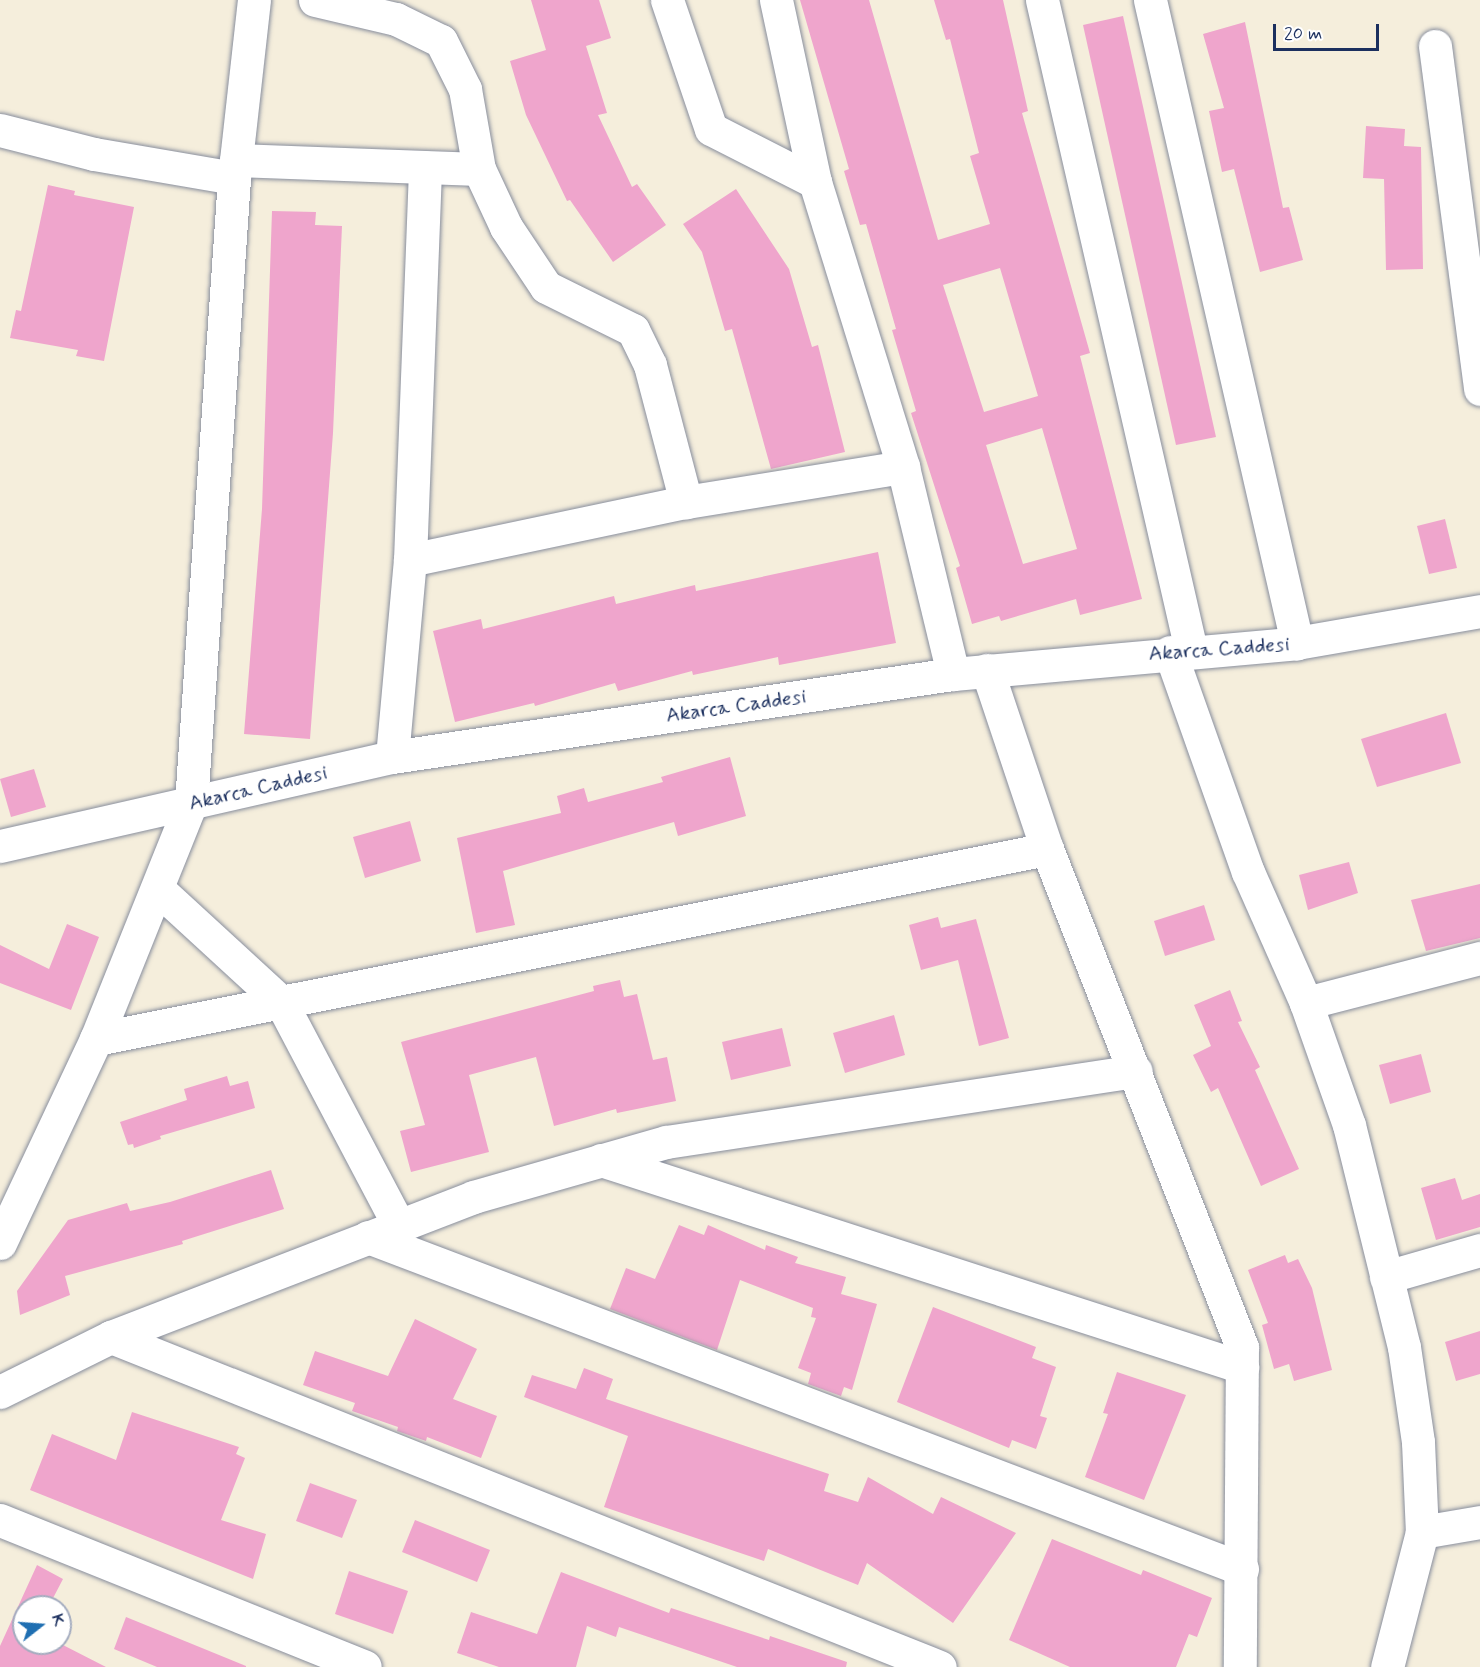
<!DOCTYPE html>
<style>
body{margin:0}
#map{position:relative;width:1480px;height:1667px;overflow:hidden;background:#f5eedc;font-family:Mynerve,sans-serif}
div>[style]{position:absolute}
.building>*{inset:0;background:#efa5cc}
.roads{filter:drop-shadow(0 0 2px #888e9d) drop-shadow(0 0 2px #888e9d)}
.minor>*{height:33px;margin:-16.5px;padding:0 16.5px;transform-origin:16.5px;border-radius:16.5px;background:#fff}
.secondary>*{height:33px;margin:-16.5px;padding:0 16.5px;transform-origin:16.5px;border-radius:16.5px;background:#fff}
span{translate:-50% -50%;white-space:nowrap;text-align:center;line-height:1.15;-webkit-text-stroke:4.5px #fff;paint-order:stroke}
.street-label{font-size:21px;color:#1b2f5e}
.north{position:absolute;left:12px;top:1595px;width:60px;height:60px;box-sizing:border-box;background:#fff;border:2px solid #a4acbf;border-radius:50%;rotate:73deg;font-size:16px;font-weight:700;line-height:24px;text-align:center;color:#1b2f5e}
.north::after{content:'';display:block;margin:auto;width:21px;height:27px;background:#1f6fb2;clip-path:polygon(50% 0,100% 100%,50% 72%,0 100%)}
.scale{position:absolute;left:1273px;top:24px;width:106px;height:27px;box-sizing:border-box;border:3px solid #1b2f5e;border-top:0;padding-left:8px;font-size:18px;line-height:21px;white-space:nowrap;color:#1b2f5e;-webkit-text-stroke:4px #fff;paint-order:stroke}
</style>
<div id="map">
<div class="building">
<i style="clip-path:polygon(531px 0,599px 0,611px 38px,586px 46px,607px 113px,598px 115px,632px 187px,637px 184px,666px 225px,613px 262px,570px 200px,567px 201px,526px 115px,510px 61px,546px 50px)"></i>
<i style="clip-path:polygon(evenodd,800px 0,869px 0,938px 240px,990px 224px,970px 156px,979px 153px,950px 39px,946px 40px,934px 0,1003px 0,1028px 111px,1022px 113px,1090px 353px,1080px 356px,1142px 599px,1080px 615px,1076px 599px,1001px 621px,999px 616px,972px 624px,956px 568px,960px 566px,911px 413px,916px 411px,892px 330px,896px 329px,866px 224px,860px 225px,844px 171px,849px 169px,800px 0,1000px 268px,1038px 396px,984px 412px,943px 285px,1000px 268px,800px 0,1042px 428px,1077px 549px,1023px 564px,986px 445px,1042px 428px)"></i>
<i style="clip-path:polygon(1123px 16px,1216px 437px,1176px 445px,1083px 25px)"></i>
<i style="clip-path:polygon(1245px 22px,1283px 208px,1289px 207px,1303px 260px,1260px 272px,1234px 169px,1222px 172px,1209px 111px,1224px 108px,1203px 34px)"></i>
<i style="clip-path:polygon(1366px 126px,1405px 129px,1404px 146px,1421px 147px,1423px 269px,1386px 270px,1384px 179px,1363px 178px)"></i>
<i style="clip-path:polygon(48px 185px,75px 191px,74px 195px,134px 207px,104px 361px,76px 356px,78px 350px,10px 338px,16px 310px,21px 311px)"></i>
<i style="clip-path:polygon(736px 189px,789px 269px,812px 347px,818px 345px,845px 452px,771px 469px,732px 329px,725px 331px,702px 252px,683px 224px)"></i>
<i style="clip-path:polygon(272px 211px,316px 212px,315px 225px,342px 226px,333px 433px,310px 739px,244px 734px,262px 509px)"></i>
<i style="clip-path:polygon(1445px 519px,1457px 568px,1429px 574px,1417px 526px)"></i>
<i style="clip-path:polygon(878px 552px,896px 643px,779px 665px,778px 657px,693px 675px,692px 671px,618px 691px,615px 683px,535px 706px,534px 703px,455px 722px,433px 631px,481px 619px,483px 629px,614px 596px,616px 604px,695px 585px,696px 591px)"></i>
<i style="clip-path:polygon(1446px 713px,1461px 763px,1377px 787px,1361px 739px)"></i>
<i style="clip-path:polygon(730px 757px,746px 816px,678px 836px,674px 822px,503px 871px,515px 925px,476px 933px,457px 838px,561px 813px,557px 796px,584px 788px,588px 802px,663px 782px,661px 777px)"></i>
<i style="clip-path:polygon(34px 769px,46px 807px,11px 817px,0 779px)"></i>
<i style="clip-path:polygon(410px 821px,421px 861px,365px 878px,353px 837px)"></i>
<i style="clip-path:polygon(1349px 862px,1358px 893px,1308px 910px,1299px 875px)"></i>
<i style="clip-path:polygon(1480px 884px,1480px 938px,1426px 951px,1411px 900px)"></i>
<i style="clip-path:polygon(1204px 905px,1215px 940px,1165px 956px,1154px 921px)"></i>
<i style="clip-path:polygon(938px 917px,941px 928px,976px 919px,1009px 1038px,979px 1046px,958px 960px,921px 970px,909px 925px)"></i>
<i style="clip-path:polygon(67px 924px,99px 937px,71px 1010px,0 983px,0 945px,49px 969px)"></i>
<i style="clip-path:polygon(620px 980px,624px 997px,637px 994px,653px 1060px,667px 1057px,676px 1101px,617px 1113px,616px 1109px,554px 1126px,536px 1057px,469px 1075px,489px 1152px,411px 1172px,400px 1131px,425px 1125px,401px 1042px,594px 991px,593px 986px)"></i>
<i style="clip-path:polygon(1230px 990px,1242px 1021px,1238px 1022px,1260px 1067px,1255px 1070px,1299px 1169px,1261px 1186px,1218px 1088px,1211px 1092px,1193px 1055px,1211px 1046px,1194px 1005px)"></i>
<i style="clip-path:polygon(894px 1015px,905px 1055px,845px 1073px,833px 1033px)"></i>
<i style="clip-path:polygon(782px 1028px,791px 1066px,731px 1080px,722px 1042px)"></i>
<i style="clip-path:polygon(1421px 1054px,1431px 1092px,1390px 1104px,1379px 1065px)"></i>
<i style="clip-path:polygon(227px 1076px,230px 1086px,248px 1081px,255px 1108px,160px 1136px,161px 1139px,134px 1148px,133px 1144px,128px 1145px,120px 1122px,187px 1100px,184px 1089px)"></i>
<i style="clip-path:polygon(271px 1170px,284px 1209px,182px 1241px,183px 1244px,65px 1276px,70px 1295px,20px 1315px,17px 1291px,68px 1220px,127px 1203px,130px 1211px,170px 1202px)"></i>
<i style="clip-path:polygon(1455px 1178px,1462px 1200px,1480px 1194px,1480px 1227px,1436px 1240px,1421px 1188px)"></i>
<i style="clip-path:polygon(679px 1225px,704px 1235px,708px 1225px,765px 1250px,766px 1245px,798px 1257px,795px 1263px,846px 1277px,841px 1294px,877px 1304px,852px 1390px,844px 1387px,841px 1396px,808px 1384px,811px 1373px,798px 1368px,816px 1318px,811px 1317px,813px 1308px,740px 1280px,717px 1350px,610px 1309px,626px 1268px,655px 1279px)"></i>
<i style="clip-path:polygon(1285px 1255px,1288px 1263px,1298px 1259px,1312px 1288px,1332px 1370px,1294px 1381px,1289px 1364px,1274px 1369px,1262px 1325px,1268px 1323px,1248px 1270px)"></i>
<i style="clip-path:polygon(933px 1307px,1036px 1347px,1032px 1358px,1056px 1367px,1040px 1416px,1047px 1418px,1036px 1449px,1012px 1440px,1009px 1448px,897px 1402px)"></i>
<i style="clip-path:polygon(415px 1319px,477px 1349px,453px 1399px,497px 1416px,481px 1458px,427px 1437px,426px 1441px,397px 1431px,398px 1427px,352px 1411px,355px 1403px,303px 1385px,315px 1351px,388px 1376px)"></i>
<i style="clip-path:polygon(1480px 1331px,1480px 1374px,1456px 1381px,1445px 1342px)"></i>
<i style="clip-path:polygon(584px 1368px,613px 1379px,606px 1399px,829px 1474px,824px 1491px,858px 1502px,868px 1477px,933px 1514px,941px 1497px,1016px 1533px,953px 1623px,867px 1563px,858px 1585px,768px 1549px,764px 1561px,604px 1507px,628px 1436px,524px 1397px,532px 1375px,576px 1389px)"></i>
<i style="clip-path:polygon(1117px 1372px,1186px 1395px,1144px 1500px,1085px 1477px,1108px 1414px,1103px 1413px)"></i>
<i style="clip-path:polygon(132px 1412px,239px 1447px,236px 1454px,245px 1458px,221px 1520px,266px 1534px,253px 1579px,30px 1490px,52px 1434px,116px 1460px)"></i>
<i style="clip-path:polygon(310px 1483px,357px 1500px,342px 1538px,296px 1521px)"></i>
<i style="clip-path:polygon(415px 1520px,490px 1550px,477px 1582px,402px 1552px)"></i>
<i style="clip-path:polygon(1052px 1539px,1141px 1575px,1143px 1570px,1212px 1598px,1197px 1637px,1189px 1634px,1176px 1667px,1070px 1667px,1009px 1640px)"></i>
<i style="clip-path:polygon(37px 1565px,63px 1579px,51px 1602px,57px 1607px,24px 1607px,24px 1643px,59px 1643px,106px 1667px,0 1667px,0 1646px)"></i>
<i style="clip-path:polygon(349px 1571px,408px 1591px,393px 1634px,335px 1614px)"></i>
<i style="clip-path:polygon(561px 1572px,669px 1613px,671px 1608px,769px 1640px,770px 1636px,847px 1662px,846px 1667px,737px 1667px,619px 1627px,616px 1637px,587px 1626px,576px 1667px,499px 1667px,457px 1653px,471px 1612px,537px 1634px)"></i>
<i style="clip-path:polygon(126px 1617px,246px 1666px,246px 1667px,157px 1667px,114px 1649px)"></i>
</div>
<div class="roads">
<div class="minor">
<i style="left:315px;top:0;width:83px;rotate:13.2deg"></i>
<i style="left:396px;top:19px;width:50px;rotate:26.1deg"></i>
<i style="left:441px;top:41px;width:54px;rotate:63.4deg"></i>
<i style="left:465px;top:89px;width:81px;rotate:80.1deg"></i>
<i style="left:479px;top:169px;width:64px;rotate:65deg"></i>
<i style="left:506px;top:227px;width:72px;rotate:56.3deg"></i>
<i style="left:546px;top:287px;width:97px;rotate:26.3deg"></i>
<i style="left:633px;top:330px;width:39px;rotate:64deg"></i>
<i style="left:650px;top:365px;width:142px;rotate:75.3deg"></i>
<i style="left:667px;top:0;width:136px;rotate:71.2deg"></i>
<i style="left:711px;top:129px;width:117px;rotate:27deg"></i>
<i style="left:776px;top:0;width:186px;rotate:77.9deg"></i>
<i style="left:815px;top:182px;width:298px;rotate:72.8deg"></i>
<i style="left:903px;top:467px;width:213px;rotate:76.4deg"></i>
<i style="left:1042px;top:0;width:667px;rotate:77.09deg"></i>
<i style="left:1150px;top:0;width:660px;rotate:77.12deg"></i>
<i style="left:1435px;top:46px;width:346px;rotate:82.5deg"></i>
<i style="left:0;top:130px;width:97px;rotate:14.3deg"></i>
<i style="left:94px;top:154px;width:142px;rotate:9.7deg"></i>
<i style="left:236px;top:160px;width:243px;rotate:2.1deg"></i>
<i style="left:410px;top:560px;width:282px;rotate:-11.9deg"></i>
<i style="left:686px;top:502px;width:220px;rotate:-9.2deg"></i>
<i style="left:1170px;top:652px;width:233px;rotate:70.5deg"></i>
<i style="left:1248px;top:872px;width:143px;rotate:66.1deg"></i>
<i style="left:1306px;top:1003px;width:129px;rotate:70.6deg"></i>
<i style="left:1349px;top:1125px;width:229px;rotate:76.1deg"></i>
<i style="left:1404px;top:1347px;width:96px;rotate:81.6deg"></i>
<i style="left:1418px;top:1442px;width:90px;rotate:87.5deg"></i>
<i style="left:1422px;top:1532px;width:139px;rotate:104.5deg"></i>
<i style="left:987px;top:670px;width:189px;rotate:71.5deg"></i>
<i style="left:1047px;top:849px;width:535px;rotate:68.62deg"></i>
<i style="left:1242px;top:1347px;width:320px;rotate:90.4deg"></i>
<i style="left:392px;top:757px;width:198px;rotate:-84.8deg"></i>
<i style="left:410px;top:560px;width:393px;rotate:-87.8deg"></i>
<i style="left:158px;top:889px;width:167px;rotate:42.6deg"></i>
<i style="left:281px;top:1002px;width:253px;rotate:62.2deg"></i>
<i style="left:1306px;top:1003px;width:180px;rotate:-14.5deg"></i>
<i style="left:96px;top:1039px;width:970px;rotate:-11.3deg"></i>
<i style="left:601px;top:1160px;width:674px;rotate:17.9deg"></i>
<i style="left:368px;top:1237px;width:935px;rotate:20.8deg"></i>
<i style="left:0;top:1243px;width:225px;rotate:-64.8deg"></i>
<i style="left:96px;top:1039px;width:254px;rotate:-68.1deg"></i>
<i style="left:191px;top:803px;width:626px;rotate:-86.06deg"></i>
<i style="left:234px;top:178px;width:179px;rotate:-83.6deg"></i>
<i style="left:1386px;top:1277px;width:98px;rotate:-16deg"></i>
<i style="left:111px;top:1337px;width:892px;rotate:21.71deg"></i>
<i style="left:0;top:1392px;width:124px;rotate:-26.4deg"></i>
<i style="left:111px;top:1337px;width:388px;rotate:-21.1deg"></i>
<i style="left:473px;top:1197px;width:201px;rotate:-15.9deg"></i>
<i style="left:666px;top:1142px;width:475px;rotate:-8.6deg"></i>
<i style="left:0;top:1520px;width:393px;rotate:21.9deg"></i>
<i style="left:1422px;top:1532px;width:59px;rotate:-9.8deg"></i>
</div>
<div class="secondary">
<i style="left:0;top:846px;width:402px;rotate:-12.8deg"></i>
<i style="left:392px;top:757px;width:567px;rotate:-8.42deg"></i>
<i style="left:953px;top:674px;width:345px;rotate:-5.1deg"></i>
<i style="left:1297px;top:643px;width:186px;rotate:-9.9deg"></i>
</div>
</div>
<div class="street-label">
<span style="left:1219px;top:649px;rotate:-4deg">Akarca Caddesi</span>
<span style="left:736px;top:706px;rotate:-8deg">Akarca Caddesi</span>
<span style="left:258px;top:788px;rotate:-13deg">Akarca Caddesi</span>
</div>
<div class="north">K</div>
<div class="scale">20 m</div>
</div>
